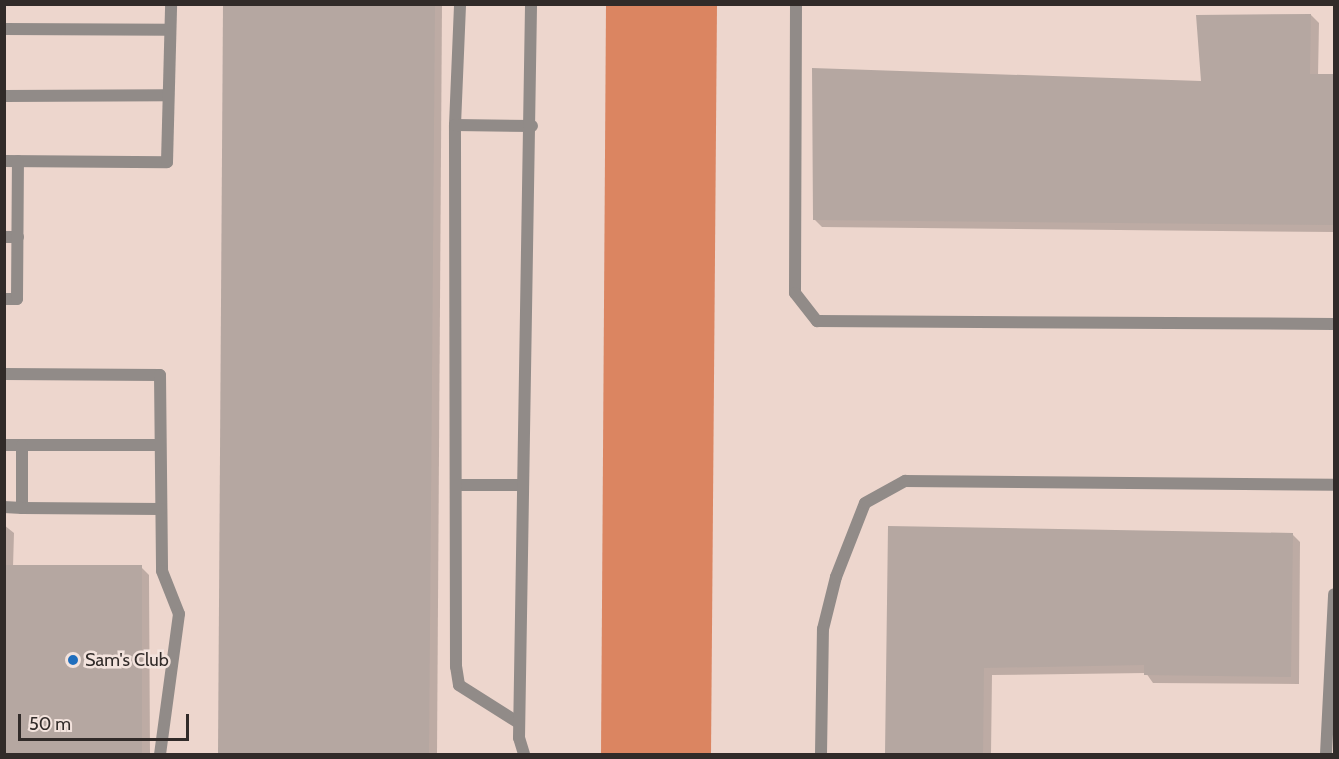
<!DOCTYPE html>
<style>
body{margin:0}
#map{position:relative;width:1339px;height:759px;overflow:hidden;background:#f3e3dd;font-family:Cabin,sans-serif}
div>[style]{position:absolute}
.built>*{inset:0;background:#edd6cd}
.water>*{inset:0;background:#db8561}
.shadow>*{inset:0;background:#0003}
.building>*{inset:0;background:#b5a7a1}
.lane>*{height:12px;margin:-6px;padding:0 6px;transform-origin:6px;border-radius:6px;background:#918b88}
.dots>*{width:16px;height:16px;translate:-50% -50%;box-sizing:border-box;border:3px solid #f3e3dd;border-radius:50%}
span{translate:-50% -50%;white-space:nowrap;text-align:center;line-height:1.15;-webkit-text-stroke:5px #f3e3dd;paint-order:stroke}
.poi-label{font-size:18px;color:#312b29}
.left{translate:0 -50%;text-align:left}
.frame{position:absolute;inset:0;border:6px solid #312b29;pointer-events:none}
.scale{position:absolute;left:18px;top:714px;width:171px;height:27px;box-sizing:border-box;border:3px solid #312b29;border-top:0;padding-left:8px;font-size:18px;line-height:21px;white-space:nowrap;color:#312b29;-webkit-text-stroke:4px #f3e3dd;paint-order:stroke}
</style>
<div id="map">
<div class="built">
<i style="clip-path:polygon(5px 5px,1334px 5px,1334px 754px,5px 754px)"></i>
</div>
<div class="water">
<i style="clip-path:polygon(606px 5px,717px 5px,711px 754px,601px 754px)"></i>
</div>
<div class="shadow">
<i style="clip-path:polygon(224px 4px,442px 4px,437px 754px,219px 752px)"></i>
<i style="clip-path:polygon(1311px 15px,1319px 23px,1318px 76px,1334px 76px,1334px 232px,822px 227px,814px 219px,1203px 83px)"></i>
<i style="clip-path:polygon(4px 525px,14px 533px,13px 567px,141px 567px,149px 575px,150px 754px,4px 754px)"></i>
<i style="clip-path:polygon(889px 527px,1292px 534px,1300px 542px,1299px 684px,1153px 683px,1146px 673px,992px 675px,991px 754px,886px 754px)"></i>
</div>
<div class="building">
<i style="clip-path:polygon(223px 4px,435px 4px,429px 754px,218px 753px)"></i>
<i style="clip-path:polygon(1311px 14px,1310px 74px,1334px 74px,1334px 225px,813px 220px,812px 68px,1201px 81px,1196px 15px)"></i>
<i style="clip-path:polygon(888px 526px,1293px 533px,1291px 677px,1144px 675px,1144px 665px,984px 668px,983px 754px,885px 754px)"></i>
<i style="clip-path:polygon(4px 565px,142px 565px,142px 754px,4px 754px)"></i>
</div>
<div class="lane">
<i style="left:796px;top:4px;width:289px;rotate:90.2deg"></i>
<i style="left:795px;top:293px;width:36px;rotate:52deg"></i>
<i style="left:817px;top:321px;width:517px;rotate:0.33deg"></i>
<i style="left:4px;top:29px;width:166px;rotate:0.3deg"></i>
<i style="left:4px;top:96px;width:164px;rotate:-0.3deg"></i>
<i style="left:455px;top:125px;width:121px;rotate:-87.6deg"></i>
<i style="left:4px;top:161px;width:163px;rotate:0.4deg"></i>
<i style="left:167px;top:162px;width:158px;rotate:-88.5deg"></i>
<i style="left:4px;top:237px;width:14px"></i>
<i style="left:4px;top:299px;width:13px"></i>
<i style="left:17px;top:299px;width:138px;rotate:-89.6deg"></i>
<i style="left:4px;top:374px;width:156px;rotate:0.4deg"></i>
<i style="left:160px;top:375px;width:196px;rotate:89.4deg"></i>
<i style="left:162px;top:571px;width:46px;rotate:68.4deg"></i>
<i style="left:179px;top:614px;width:141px;rotate:97.7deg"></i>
<i style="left:4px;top:445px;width:156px"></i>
<i style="left:22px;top:445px;width:63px;rotate:90deg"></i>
<i style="left:22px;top:508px;width:139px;rotate:0.4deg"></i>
<i style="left:456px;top:485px;width:67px"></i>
<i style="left:4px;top:507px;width:18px;rotate:3deg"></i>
<i style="left:519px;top:723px;width:71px;rotate:-147.7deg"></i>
<i style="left:459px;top:685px;width:18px;rotate:-99deg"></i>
<i style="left:456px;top:667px;width:542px;rotate:-90.11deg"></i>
<i style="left:455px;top:125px;width:77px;rotate:0.7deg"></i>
<i style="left:524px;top:754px;width:17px;rotate:-107deg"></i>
<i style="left:519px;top:738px;width:734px;rotate:-89.06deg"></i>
<i style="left:821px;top:754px;width:125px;rotate:-89.1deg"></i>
<i style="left:823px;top:629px;width:54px;rotate:-76deg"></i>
<i style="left:836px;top:577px;width:79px;rotate:-68.6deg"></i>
<i style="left:865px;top:503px;width:46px;rotate:-28.8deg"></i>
<i style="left:905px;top:481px;width:429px;rotate:0.5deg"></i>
<i style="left:1326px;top:754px;width:160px;rotate:-87.1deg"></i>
</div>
<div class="dots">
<i style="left:73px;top:660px;background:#206ebd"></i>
</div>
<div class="poi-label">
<span class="left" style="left:85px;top:660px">Sam's Club</span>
</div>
<div class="frame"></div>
<div class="scale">50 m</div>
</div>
